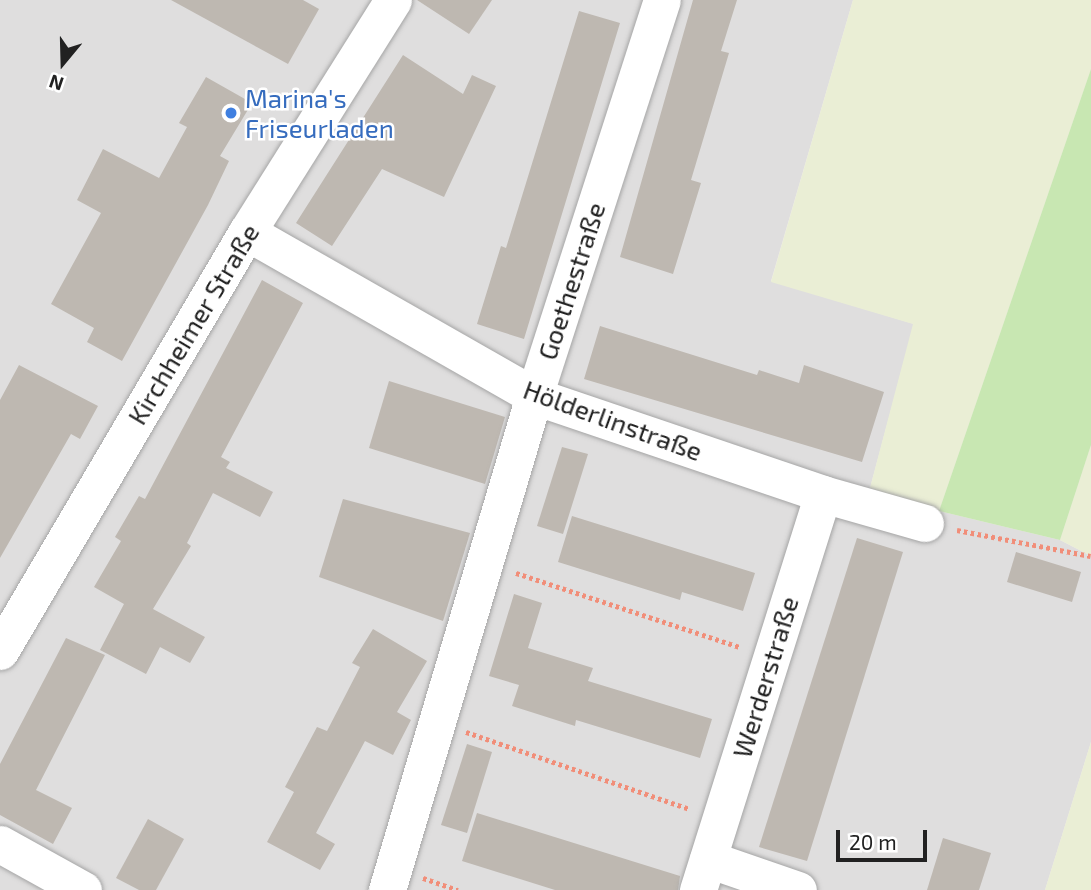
<!DOCTYPE html>
<meta charset="utf-8">
<style>
body{margin:0}
#map{position:relative;width:1091px;height:890px;overflow:hidden;background:#f1eee8;font-family:"Exo 2",sans-serif}
div>[style]{position:absolute}
.residential>*{inset:0;background:#dfdede}
.farmland>*{inset:0;background:#eaeed5}
.grass>*{inset:0;background:#c8e7b2}
.building>*{inset:0;background:#beb8b1}
.path>*{height:4.5px;margin-top:-2.25px;transform-origin:0;background:repeating-linear-gradient(90deg,#f18e79 0 3.5px,transparent 0 7px)}
.roads{filter:drop-shadow(0 0 2px #a5a5a5) drop-shadow(0 0 2px #a5a5a5)}
.street>*{height:37px;margin:-18.5px;padding:0 18.5px;transform-origin:18.5px;border-radius:18.5px;background:#fff}
.dots>*{width:19px;height:19px;translate:-50% -50%;box-sizing:border-box;border:4px solid #fff;border-radius:50%}
span{translate:-50% -50%;white-space:nowrap;text-align:center;line-height:1.15;-webkit-text-stroke:5px #fff;paint-order:stroke}
.shop-label{font-size:26px;color:#366cbe}
.left{translate:0 -50%;text-align:left}
.street-label{font-size:26px;color:#212121}
.north{position:absolute;left:28px;top:28px;width:70px;height:70px;-webkit-text-stroke:5px #fff;paint-order:stroke;rotate:199deg;font-size:19px;font-weight:700;line-height:28px;text-align:center;color:#212121}
.north::after{content:'';display:block;margin:auto;width:24px;height:32px;background:#212121;clip-path:polygon(50% 0,100% 100%,50% 72%,0 100%)}
.scale{position:absolute;left:836px;top:830px;width:91px;height:32px;box-sizing:border-box;border:4px solid #212121;border-top:0;padding-left:9px;font-size:21px;line-height:24px;white-space:nowrap;color:#212121;-webkit-text-stroke:5px #fff;paint-order:stroke}
</style>
<div id="map">
<div class="residential">
<i style="clip-path:polygon(0 0,853px 0,771px 281px,914px 324px,870px 488px,939px 511px,1060px 540px,1091px 556px,1091px 742px,1045px 890px,0 890px)"></i>
</div>
<div class="farmland">
<i style="clip-path:polygon(853px 0,1091px 0,1091px 69px,939px 511px,870px 488px,913px 324px,771px 282px)"></i>
<i style="clip-path:polygon(1091px 445px,1091px 556px,1060px 540px)"></i>
<i style="clip-path:polygon(1091px 742px,1091px 890px,1045px 890px)"></i>
</div>
<div class="grass">
<i style="clip-path:polygon(1091px 69px,1091px 445px,1060px 540px,939px 511px)"></i>
</div>
<div class="building">
<i style="clip-path:polygon(171px 0,303px 0,319px 9px,288px 64px)"></i>
<i style="clip-path:polygon(417px 0,492px 0,469px 34px)"></i>
<i style="clip-path:polygon(693px 0,737px 0,721px 51px,729px 53px,691px 180px,701px 183px,673px 274px,620px 257px)"></i>
<i style="clip-path:polygon(579px 11px,620px 23px,524px 339px,477px 324px,501px 246px,506px 248px)"></i>
<i style="clip-path:polygon(403px 55px,463px 94px,472px 75px,496px 86px,444px 197px,382px 169px,332px 246px,296px 223px)"></i>
<i style="clip-path:polygon(206px 77px,252px 103px,220px 156px,229px 161px,208px 205px,122px 361px,87px 342px,94px 328px,51px 304px,101px 213px,77px 200px,103px 149px,159px 178px,187px 127px,179px 123px)"></i>
<i style="clip-path:polygon(262px 280px,303px 303px,221px 457px,230px 462px,226px 468px,273px 492px,260px 517px,213px 493px,187px 543px,191px 546px,153px 609px,205px 637px,190px 663px,160px 647px,146px 674px,100px 650px,124px 604px,94px 587px,121px 541px,115px 537px,139px 496px,145px 499px)"></i>
<i style="clip-path:polygon(600px 326px,757px 375px,759px 370px,799px 383px,804px 365px,884px 392px,862px 462px,584px 379px)"></i>
<i style="clip-path:polygon(19px 365px,98px 406px,80px 439px,71px 434px,0 558px,0 400px)"></i>
<i style="clip-path:polygon(389px 381px,505px 417px,485px 484px,369px 448px)"></i>
<i style="clip-path:polygon(562px 447px,588px 454px,563px 534px,537px 526px)"></i>
<i style="clip-path:polygon(343px 499px,470px 533px,443px 621px,319px 577px)"></i>
<i style="clip-path:polygon(572px 516px,755px 573px,743px 611px,682px 592px,680px 600px,558px 562px)"></i>
<i style="clip-path:polygon(857px 538px,903px 552px,807px 861px,759px 847px)"></i>
<i style="clip-path:polygon(1016px 552px,1081px 572px,1072px 602px,1007px 582px)"></i>
<i style="clip-path:polygon(514px 594px,542px 603px,528px 648px,593px 668px,588px 681px,712px 719px,700px 758px,576px 720px,575px 726px,512px 706px,519px 685px,489px 676px)"></i>
<i style="clip-path:polygon(373px 629px,427px 661px,397px 712px,411px 720px,393px 755px,365px 741px,316px 833px,335px 844px,320px 870px,267px 842px,294px 792px,285px 787px,317px 727px,327px 731px,360px 667px,352px 663px)"></i>
<i style="clip-path:polygon(66px 638px,105px 655px,36px 790px,72px 808px,53px 844px,0 815px,0 764px)"></i>
<i style="clip-path:polygon(467px 744px,492px 752px,467px 833px,441px 825px)"></i>
<i style="clip-path:polygon(477px 813px,680px 876px,678px 890px,555px 890px,462px 861px)"></i>
<i style="clip-path:polygon(148px 819px,184px 839px,156px 890px,139px 890px,116px 878px)"></i>
<i style="clip-path:polygon(943px 838px,991px 853px,979px 890px,927px 890px)"></i>
</div>
<div class="path">
<i style="left:957px;top:530px;width:136px;rotate:11deg"></i>
<i style="left:516px;top:573px;width:236px;rotate:18.3deg"></i>
<i style="left:466px;top:732px;width:237px;rotate:19deg"></i>
<i style="left:423px;top:878px;width:37px;rotate:19deg"></i>
</div>
<div class="roads">
<div class="street">
<i style="left:247px;top:232px;width:331px;rotate:29.7deg"></i>
<i style="left:534px;top:396px;width:305px;rotate:18.7deg"></i>
<i style="left:823px;top:494px;width:106px;rotate:15.9deg"></i>
<i style="left:0;top:651px;width:486px;rotate:-59.5deg"></i>
<i style="left:247px;top:232px;width:274px;rotate:-57.8deg"></i>
<i style="left:0;top:844px;width:95px;rotate:29deg"></i>
<i style="left:708px;top:859px;width:95px;rotate:19deg"></i>
<i style="left:387px;top:890px;width:515px;rotate:-73.43deg"></i>
<i style="left:534px;top:396px;width:416px;rotate:-72.1deg"></i>
<i style="left:698px;top:890px;width:415px;rotate:-72.5deg"></i>
</div>
</div>
<div class="dots">
<i style="left:231px;top:113px;background:#3f7fe0"></i>
</div>
<div class="shop-label">
<span class="left" style="left:245px;top:113px">Marina's<br>Friseurladen</span>
</div>
<div class="street-label">
<span style="left:571px;top:281px;rotate:-72deg">Goethestraße</span>
<span style="left:193px;top:324px;rotate:-59deg">Kirchheimer Straße</span>
<span style="left:613px;top:420px;rotate:20deg">Hölderlinstraße</span>
<span style="left:765px;top:677px;rotate:-73deg">Werderstraße</span>
</div>
<div class="north">N</div>
<div class="scale">20 m</div>
</div>
